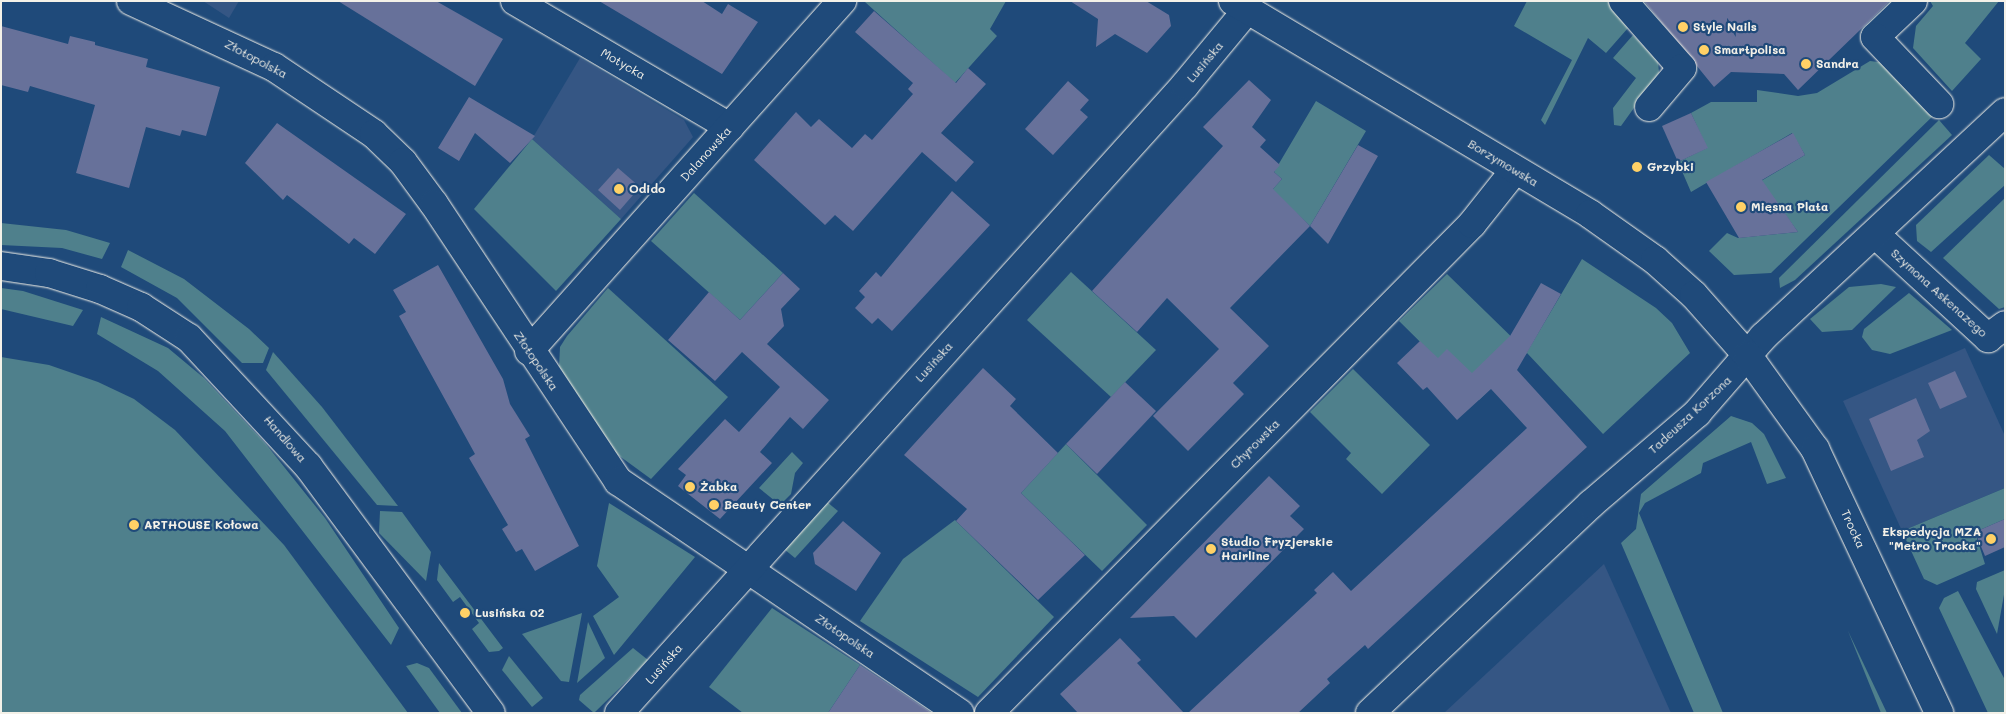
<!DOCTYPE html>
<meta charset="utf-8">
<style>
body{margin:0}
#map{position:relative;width:2006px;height:714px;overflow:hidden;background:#1f4a7a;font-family:Mali,sans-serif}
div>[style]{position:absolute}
.built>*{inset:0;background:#355684}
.green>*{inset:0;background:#4f808c}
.building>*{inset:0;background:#67719a}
.roads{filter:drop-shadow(0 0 1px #f4f1e8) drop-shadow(0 0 1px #f4f1e8)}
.street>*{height:28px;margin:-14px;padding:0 14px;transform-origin:14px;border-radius:14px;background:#1f4a7a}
.secondary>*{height:28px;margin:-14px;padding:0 14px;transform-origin:14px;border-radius:14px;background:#1f4a7a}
.dots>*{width:14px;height:14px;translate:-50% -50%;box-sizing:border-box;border:2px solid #1f4a7a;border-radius:50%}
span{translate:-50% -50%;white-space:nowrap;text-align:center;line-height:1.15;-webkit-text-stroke:4.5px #1f4a7a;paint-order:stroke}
.poi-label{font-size:12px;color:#f4f1e8;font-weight:700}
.left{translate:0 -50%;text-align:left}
.right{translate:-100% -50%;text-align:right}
.street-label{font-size:12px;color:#f4f1e8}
.frame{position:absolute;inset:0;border:2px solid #f4f1e8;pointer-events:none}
</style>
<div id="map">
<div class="built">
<i style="clip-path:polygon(203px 1px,239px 1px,229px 18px)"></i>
<i style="clip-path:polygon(580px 58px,684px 120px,693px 137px,621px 219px,532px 139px)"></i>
<i style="clip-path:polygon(1965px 348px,2005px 436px,2005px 488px,1902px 531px,1843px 401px)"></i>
<i style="clip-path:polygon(1604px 564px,1671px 713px,1444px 713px)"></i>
</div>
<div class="green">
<i style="clip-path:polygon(1006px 1px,990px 29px,997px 36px,955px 83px,865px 2px)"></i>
<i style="clip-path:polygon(1527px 1px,1607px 1px,1628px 28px,1606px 53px,1588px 38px,1545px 125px,1541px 120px,1572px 60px,1514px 26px)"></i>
<i style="clip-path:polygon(1930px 1px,1999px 1px,1965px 43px,1981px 59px,1952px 91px,1913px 48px,1916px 26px,1933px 6px)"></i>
<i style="clip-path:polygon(1633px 35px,1658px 61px,1659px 73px,1621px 126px,1614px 125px,1613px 108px,1636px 78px,1613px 58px)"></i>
<i style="clip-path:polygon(1870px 61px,1886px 63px,1935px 114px,1771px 273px,1734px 275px,1709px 251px,1727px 233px,1738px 238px,1798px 232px,1761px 181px,1805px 155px,1792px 133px,1691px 192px,1678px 162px,1707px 148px,1691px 113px,1711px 102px,1757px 102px,1757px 90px,1798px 96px,1817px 93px)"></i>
<i style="clip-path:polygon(1316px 101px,1366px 131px,1310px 226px,1272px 190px,1282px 179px,1274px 172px)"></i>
<i style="clip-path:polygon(1939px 120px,1952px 135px,1795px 280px,1780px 288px,1779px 278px)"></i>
<i style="clip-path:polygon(532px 139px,621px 219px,556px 291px,474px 209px)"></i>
<i style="clip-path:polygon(1989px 155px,2005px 169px,2005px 185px,1931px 252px,1917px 241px,1916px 225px)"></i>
<i style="clip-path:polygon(694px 193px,783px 273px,740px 320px,651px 241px)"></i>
<i style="clip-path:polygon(2005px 198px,2005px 307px,1999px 309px,1943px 258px)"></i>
<i style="clip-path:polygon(1px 223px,66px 230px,110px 243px,102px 259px,62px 248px,1px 245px)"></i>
<i style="clip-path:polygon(128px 250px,184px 279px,249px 329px,269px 348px,263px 363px,242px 363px,177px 298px,121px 267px)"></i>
<i style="clip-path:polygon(1582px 259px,1656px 308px,1672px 323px,1690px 353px,1603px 434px,1527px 353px,1479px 400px,1399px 321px,1447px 274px,1527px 352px)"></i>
<i style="clip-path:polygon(1071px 272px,1156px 350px,1111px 397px,1027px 320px)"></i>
<i style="clip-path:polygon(1881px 284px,1896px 287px,1852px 330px,1822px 332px,1810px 319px,1849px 287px)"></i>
<i style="clip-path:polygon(1px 288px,23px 291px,83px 310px,73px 326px,1px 309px)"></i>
<i style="clip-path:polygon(608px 288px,728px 397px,651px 479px,603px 444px,559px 367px,560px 347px,567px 336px)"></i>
<i style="clip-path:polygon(1909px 293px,1952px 330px,1890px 354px,1872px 350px,1862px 337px,1864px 329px)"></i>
<i style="clip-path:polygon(101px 317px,168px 348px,204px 378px,265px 443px,325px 518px,399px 628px,391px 645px,225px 431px,158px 371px,97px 334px)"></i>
<i style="clip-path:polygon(273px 352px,322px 407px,398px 506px,377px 505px,266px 370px)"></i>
<i style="clip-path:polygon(1px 357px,49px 365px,98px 382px,134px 399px,175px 430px,284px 545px,408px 713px,1px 713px)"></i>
<i style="clip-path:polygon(1353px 369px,1430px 445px,1382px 494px,1346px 459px,1351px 453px,1310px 412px)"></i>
<i style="clip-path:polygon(1731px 416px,1752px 423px,1764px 434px,1786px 478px,1767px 484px,1751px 442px,1703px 463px,1701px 473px,1645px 503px,1639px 513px,1723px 713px,1694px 713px,1621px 543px,1636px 529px,1641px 494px)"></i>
<i style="clip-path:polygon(1066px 444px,1147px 525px,1102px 571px,1021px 493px)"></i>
<i style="clip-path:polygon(792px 452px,803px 463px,795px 473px,791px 494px,780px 505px,759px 488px)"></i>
<i style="clip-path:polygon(2005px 488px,2005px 519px,1975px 532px,1985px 564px,1937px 585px,1924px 579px,1902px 531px)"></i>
<i style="clip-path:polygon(827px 502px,838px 511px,795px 558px,784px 549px)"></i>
<i style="clip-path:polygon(609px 503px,695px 557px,614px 655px,593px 616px,619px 597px,597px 566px)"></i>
<i style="clip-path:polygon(380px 511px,402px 512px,431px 552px,426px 581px,379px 533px)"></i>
<i style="clip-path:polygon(955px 520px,1054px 617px,978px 697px,860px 621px,903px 559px)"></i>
<i style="clip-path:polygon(439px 563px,503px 648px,499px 651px,489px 652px,472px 629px,479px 623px,460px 597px,453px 602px,437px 580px)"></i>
<i style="clip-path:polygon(2005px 570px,2005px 589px,1997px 634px,1976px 589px,1977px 582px)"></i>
<i style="clip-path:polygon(1958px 591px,2005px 680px,2005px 713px,1988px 713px,1939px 608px,1944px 598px)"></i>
<i style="clip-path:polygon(772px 608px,860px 665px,828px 713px,743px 713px,709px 687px)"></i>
<i style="clip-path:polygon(582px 613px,569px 682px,561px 681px,522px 634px)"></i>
<i style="clip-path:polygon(588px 622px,605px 658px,577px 683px)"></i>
<i style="clip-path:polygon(1848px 631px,1887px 713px,1881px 713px)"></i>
<i style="clip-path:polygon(633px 648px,648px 660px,594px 713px,579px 700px,580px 695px)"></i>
<i style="clip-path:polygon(509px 656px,543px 698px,532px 707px,502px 670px)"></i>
<i style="clip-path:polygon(417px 663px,429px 668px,462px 713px,440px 713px,406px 666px)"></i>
</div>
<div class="building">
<i style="clip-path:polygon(338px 1px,436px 1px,503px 39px,475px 86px)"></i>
<i style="clip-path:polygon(599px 1px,702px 1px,722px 14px,728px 4px,758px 22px,722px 74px)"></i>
<i style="clip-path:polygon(1070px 1px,1146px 1px,1169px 15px,1171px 26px,1147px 53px,1115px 34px,1096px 47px,1098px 19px)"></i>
<i style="clip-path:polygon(1644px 1px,1890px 1px,1798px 90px,1784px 74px,1731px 72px,1714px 87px)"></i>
<i style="clip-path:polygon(874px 11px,956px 83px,968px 68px,986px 84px,941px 133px,974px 162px,956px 182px,922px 152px,853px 231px,835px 215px,825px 225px,754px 160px,796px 112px,811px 127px,819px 119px,852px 148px,865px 134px,872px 140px,913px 94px,908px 89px,913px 83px,855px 32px)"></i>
<i style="clip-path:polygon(1px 26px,68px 44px,70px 36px,95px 42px,95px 45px,148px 59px,146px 67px,220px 87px,206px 136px,182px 130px,180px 136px,146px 127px,129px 188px,76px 173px,95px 105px,30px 86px,28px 92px,1px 85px)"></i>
<i style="clip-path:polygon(1249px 80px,1271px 100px,1252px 127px,1266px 140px,1260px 147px,1280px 165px,1274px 172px,1282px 179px,1273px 189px,1310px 226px,1358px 145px,1378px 156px,1328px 244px,1310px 226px,1230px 308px,1269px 346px,1233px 383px,1244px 394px,1188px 451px,1153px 416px,1219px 349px,1167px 298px,1137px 332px,1092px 291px,1223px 146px,1203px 127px)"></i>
<i style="clip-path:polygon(1068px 81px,1089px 100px,1080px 110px,1088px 117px,1053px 155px,1025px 129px)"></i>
<i style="clip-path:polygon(469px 97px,535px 136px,510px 163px,475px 133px,459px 161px,438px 148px)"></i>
<i style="clip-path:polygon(1691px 113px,1708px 148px,1678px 162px,1662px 126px)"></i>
<i style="clip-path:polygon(277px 123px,406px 214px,375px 254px,354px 238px,349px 244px,287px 195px,283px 200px,245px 163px)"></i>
<i style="clip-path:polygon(1793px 133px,1805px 155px,1762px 180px,1798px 232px,1739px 238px,1706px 182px)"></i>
<i style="clip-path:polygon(618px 168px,640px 187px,620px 210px,598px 190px)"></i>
<i style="clip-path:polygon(952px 191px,990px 225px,892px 331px,878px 318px,872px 324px,855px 308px,865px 297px,859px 291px,876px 272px,881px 277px)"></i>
<i style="clip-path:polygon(438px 265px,503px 379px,510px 404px,530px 436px,525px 439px,579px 546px,535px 571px,522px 549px,516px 552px,502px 529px,508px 525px,469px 458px,475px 454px,399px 316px,406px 312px,393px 290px)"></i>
<i style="clip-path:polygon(783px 273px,800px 289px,781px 309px,784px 326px,767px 344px,829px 400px,803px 429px,790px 417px,760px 452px,772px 463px,720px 519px,678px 486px,686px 475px,678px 469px,725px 419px,739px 432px,780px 387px,742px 352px,715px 381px,668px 340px,709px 292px,740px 320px)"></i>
<i style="clip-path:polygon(1541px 283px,1561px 294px,1517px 370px,1587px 447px,1368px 649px,1365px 645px,1327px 679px,1330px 683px,1298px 713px,1188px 713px,1317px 593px,1314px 590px,1333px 572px,1351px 591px,1527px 428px,1491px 389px,1457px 420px,1427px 387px,1423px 390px,1397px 363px,1420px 341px,1438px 358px,1447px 349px,1472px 373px,1510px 336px)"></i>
<i style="clip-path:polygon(983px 368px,1016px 399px,1010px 406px,1058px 453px,1021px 493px,1085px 555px,1038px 600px,956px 521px,967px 509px,904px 455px)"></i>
<i style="clip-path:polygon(1955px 371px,1967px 397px,1940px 409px,1928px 383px)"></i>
<i style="clip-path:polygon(1125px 382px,1156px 411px,1097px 474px,1066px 444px)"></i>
<i style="clip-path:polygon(1916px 398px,1930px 431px,1917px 440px,1924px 457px,1891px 471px,1869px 419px)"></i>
<i style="clip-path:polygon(1269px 476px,1300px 506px,1290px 516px,1304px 529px,1196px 638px,1174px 616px,1130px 618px)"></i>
<i style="clip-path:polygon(2005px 519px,2005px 547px,1985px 556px,1975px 532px)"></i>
<i style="clip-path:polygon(843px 521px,881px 553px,856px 591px,815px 564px,813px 553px)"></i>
<i style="clip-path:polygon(1120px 638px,1141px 660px,1137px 663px,1184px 713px,1078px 713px,1060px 694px)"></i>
<i style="clip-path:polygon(860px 665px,932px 713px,828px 713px)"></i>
</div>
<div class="roads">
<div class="street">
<i style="left:131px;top:1px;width:157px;rotate:24.8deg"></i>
<i style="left:274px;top:67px;width:120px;rotate:33.8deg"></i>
<i style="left:374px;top:134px;width:40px;rotate:44deg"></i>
<i style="left:403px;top:162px;width:52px;rotate:53.6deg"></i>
<i style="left:434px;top:204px;width:333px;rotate:56.4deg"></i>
<i style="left:618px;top:481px;width:413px;rotate:34.2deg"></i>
<i style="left:515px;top:1px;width:249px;rotate:30.4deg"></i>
<i style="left:1623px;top:1px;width:89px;rotate:48.6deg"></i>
<i style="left:1682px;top:68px;width:51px;rotate:130.2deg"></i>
<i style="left:1913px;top:1px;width:52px;rotate:136.5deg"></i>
<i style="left:1875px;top:37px;width:93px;rotate:46.3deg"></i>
<i style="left:1875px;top:234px;width:154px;rotate:42.6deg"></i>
<i style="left:1988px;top:338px;width:21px;rotate:-37deg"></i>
<i style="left:529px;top:351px;width:470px;rotate:-48.2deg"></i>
<i style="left:619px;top:713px;width:845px;rotate:-47.97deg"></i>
<i style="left:1185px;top:85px;width:97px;rotate:-50.4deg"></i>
<i style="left:989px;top:713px;width:687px;rotate:-45.35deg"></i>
<i style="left:1472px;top:224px;width:69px;rotate:-51.5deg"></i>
<i style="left:1370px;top:713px;width:304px;rotate:-43.4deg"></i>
<i style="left:1591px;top:504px;width:140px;rotate:-40.6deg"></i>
<i style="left:1697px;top:413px;width:101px;rotate:-49deg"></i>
<i style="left:1763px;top:337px;width:330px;rotate:-42.9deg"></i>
</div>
<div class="secondary">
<i style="left:1233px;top:1px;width:416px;rotate:30.8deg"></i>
<i style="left:1590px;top:214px;width:80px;rotate:35.3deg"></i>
<i style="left:1655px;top:260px;width:52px;rotate:41.9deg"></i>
<i style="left:1694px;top:295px;width:81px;rotate:48.5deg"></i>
<i style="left:1748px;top:356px;width:115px;rotate:54.2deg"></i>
<i style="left:1815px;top:449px;width:292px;rotate:64.8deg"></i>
<i style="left:1px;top:266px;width:49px;rotate:8.3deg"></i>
<i style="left:49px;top:273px;width:53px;rotate:17.4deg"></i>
<i style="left:100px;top:289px;width:45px;rotate:23.7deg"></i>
<i style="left:141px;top:307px;width:57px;rotate:32.9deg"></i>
<i style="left:189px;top:338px;width:175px;rotate:47.1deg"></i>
<i style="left:308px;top:466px;width:307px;rotate:53.5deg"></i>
</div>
</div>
<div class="dots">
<i style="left:1683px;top:27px;background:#ffd166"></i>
<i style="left:1704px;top:50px;background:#ffd166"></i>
<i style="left:1806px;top:64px;background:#ffd166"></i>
<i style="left:1637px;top:167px;background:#ffd166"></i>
<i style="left:619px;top:189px;background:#ffd166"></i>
<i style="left:1741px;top:207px;background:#ffd166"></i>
<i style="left:690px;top:487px;background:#ffd166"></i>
<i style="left:714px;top:505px;background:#ffd166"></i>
<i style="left:134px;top:525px;background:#ffd166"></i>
<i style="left:1991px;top:539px;background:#ffd166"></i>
<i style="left:1211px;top:549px;background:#ffd166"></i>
<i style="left:465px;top:613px;background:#ffd166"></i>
</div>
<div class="poi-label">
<span class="left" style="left:1693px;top:27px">Style Nails</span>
<span class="left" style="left:1714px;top:50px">Smartpolisa</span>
<span class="left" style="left:1816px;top:64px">Sandra</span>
<span class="left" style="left:1647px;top:167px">Grzybki</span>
<span class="left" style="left:629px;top:189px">Odido</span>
<span class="left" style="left:1751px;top:207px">Mięsna Plata</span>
<span class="left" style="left:700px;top:487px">Żabka</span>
<span class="left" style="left:724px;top:505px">Beauty Center</span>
<span class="left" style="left:144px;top:525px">ARTHOUSE Kołowa</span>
<span class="right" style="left:1981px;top:539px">Ekspedycja MZA<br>"Metro Trocka"</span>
<span class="left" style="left:1221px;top:549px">Studio Fryzjerskie<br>Hairline</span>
<span class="left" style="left:475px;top:613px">Lusińska 02</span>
</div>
<div class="street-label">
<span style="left:256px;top:59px;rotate:28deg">Złotopolska</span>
<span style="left:1205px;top:62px;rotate:-50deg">Lusińska</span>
<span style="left:623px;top:64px;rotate:30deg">Motycka</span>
<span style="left:706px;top:154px;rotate:-48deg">Dalanowska</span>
<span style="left:1503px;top:163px;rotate:31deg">Borzymowska</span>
<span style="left:1939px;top:293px;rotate:42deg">Szymona Askenazego</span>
<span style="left:536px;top:361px;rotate:56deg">Złotopolska</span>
<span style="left:934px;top:362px;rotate:-48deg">Lusińska</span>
<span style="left:1690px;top:415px;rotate:-43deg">Tadeusza Korzona</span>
<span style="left:285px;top:439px;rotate:49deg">Handlowa</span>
<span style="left:1255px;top:444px;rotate:-45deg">Chyrowska</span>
<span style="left:1853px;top:529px;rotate:65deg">Trocka</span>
<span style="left:845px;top:636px;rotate:34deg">Złotopolska</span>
<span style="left:664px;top:664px;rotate:-49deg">Lusińska</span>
</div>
<div class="frame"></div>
</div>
